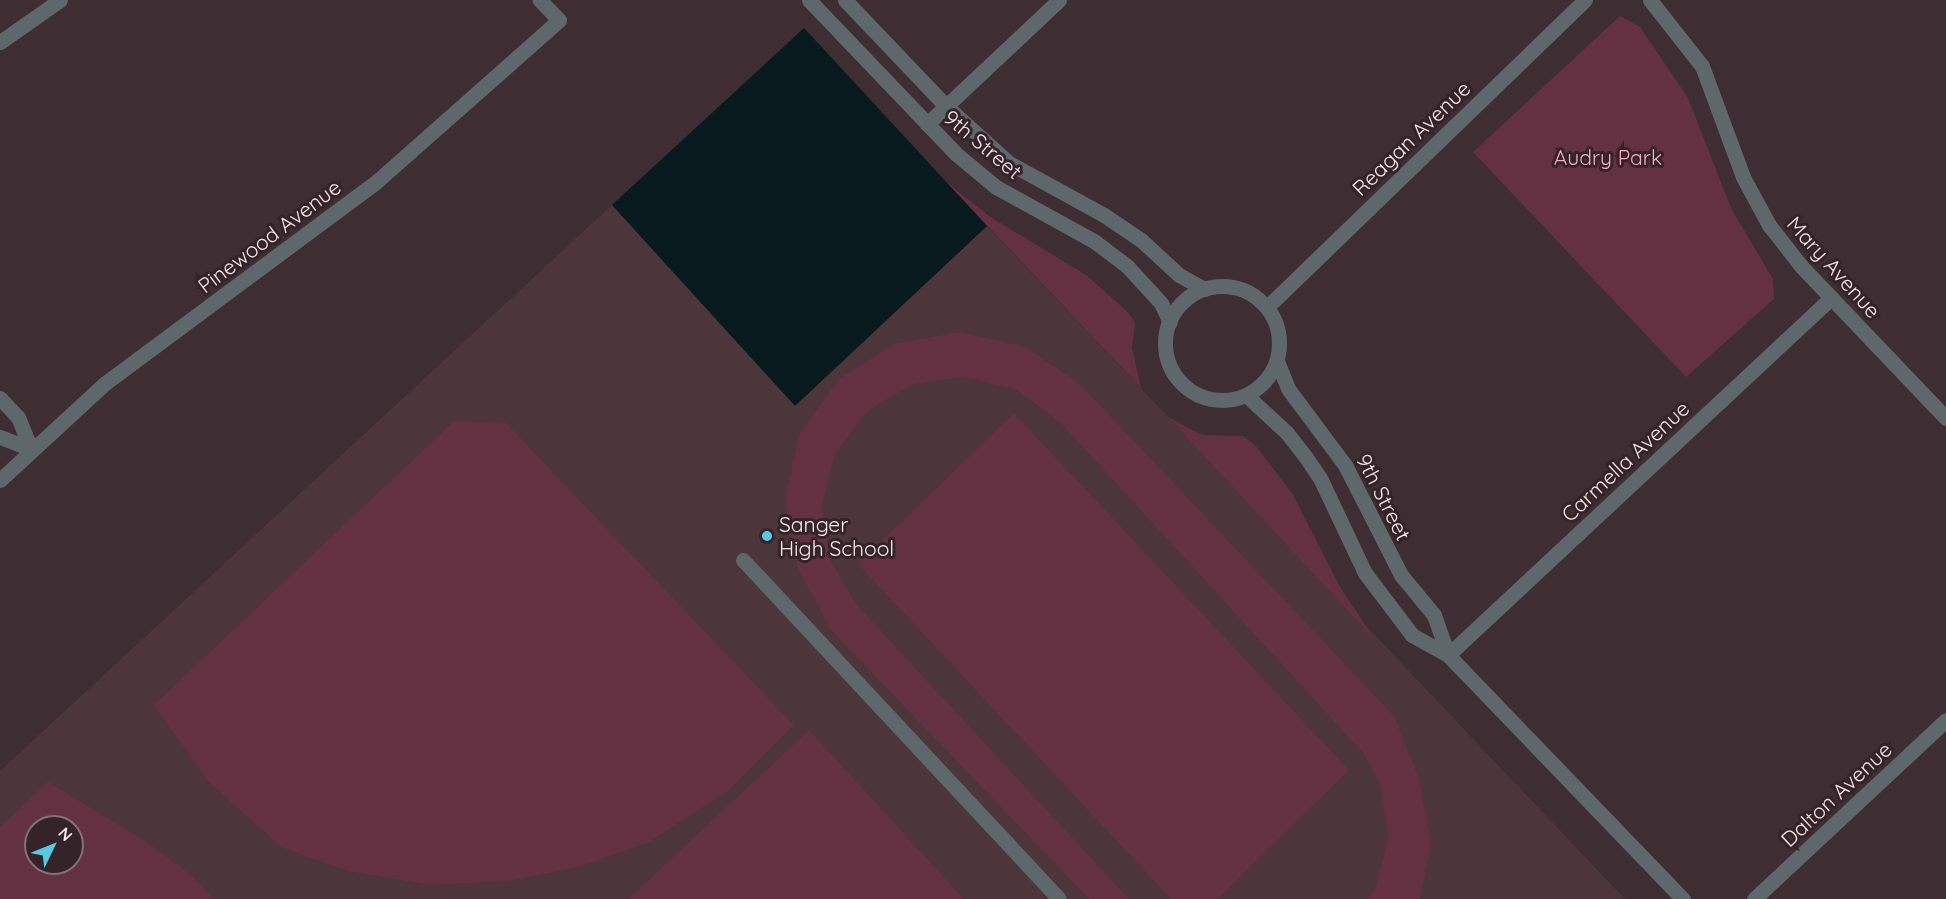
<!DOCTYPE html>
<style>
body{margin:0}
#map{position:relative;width:1946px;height:899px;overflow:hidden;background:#3e2d32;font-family:Quicksand,sans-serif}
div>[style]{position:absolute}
.built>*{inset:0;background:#4d353c}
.green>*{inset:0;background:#643142}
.water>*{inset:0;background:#081a1e}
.minor>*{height:15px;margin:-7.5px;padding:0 7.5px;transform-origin:7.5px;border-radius:7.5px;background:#5e6769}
.minor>.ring{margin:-7.5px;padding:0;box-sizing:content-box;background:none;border:15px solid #5e6769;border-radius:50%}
.dots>*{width:16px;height:16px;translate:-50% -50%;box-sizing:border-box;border:3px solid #342328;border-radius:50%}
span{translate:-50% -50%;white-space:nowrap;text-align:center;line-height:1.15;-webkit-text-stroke:6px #342328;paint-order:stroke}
.street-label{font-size:21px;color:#f4e8eb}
.park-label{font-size:21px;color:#f6abc1}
.poi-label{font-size:21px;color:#f4e8eb}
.left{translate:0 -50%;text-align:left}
.north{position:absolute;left:24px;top:815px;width:60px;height:60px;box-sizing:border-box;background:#342328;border:2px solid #817276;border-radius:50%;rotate:47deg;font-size:16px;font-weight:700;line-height:24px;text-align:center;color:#f4e8eb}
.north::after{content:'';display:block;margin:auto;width:21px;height:27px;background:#57c9e1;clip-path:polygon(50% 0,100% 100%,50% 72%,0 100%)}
</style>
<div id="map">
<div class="built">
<i style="clip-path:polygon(evenodd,612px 205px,795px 405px,987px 226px,1625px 899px,0 899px,0 771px,612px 205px,36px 827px,72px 827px,72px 863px,36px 863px,36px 827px)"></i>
</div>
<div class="green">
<i style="clip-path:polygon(1620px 16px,1640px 27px,1688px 98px,1731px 208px,1773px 279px,1774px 299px,1686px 377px,1473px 152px)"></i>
<i style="clip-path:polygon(945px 181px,989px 216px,1086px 275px,1128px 312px,1135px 323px,1132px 348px,1141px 388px)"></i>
<i style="clip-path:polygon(960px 332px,1026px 347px,1081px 385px,1394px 716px,1419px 779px,1431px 845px,1420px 899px,1368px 899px,1375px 890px,1388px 839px,1381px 786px,1364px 754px,1060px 422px,1017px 390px,966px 377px,913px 384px,867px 411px,835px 454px,822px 505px,829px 558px,856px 604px,1129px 899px,1089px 899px,829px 628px,797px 566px,785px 500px,799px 435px,838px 380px,894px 344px)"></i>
<i style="clip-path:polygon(1014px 413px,1349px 770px,1218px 899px,1171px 899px,858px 564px)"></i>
<i style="clip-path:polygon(1168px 417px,1202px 435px,1243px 436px,1255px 445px,1292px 493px,1340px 587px,1376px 641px)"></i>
<i style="clip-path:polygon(454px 421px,506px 423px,794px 725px,728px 791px,649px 842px,582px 866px,510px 881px,430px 885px,348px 871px,281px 847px,208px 781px,154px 705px)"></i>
<i style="clip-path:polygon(809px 730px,964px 899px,628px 899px)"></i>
<i style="clip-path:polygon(evenodd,48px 782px,145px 841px,191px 875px,214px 899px,0 899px,0 827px,48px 782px,36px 827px,72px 827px,72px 863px,36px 863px,36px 827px)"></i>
</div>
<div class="water">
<i style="clip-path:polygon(804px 28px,987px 226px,795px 406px,612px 205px)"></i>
</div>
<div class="minor">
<i style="left:809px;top:0;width:211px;rotate:46.3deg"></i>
<i style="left:955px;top:153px;width:53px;rotate:39.7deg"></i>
<i style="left:996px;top:187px;width:112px;rotate:28.9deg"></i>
<i style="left:1094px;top:241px;width:41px;rotate:37.1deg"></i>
<i style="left:1127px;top:266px;width:50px;rotate:47.4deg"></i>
<i style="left:1161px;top:303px;width:21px;rotate:65deg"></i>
<i style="left:845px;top:0;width:146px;rotate:46.4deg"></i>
<i style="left:946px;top:106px;width:85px;rotate:42.1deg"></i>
<i style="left:1009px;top:163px;width:108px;rotate:28.7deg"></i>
<i style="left:1104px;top:215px;width:45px;rotate:34deg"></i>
<i style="left:1141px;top:240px;width:52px;rotate:42.6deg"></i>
<i style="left:1179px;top:275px;width:29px;rotate:29deg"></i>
<i style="left:1650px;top:0;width:84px;rotate:51.8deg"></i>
<i style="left:1702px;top:66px;width:118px;rotate:69.7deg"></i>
<i style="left:1743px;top:177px;width:55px;rotate:61.6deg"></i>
<i style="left:1769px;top:225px;width:52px;rotate:52deg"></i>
<i style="left:1801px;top:266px;width:210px;rotate:46.4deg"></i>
<i style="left:0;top:42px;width:73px;rotate:-35deg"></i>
<i style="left:927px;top:124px;width:181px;rotate:-43.2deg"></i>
<i class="ring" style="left:1165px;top:286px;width:99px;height:99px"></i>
<i style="left:1267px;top:307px;width:442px;rotate:-44deg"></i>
<i style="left:1277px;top:361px;width:31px;rotate:68deg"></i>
<i style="left:1289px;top:390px;width:94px;rotate:53.3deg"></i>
<i style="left:1345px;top:465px;width:123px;rotate:63deg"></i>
<i style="left:1401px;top:575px;width:52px;rotate:50.5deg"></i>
<i style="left:1434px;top:615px;width:42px;rotate:70.7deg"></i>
<i style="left:1246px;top:395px;width:56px;rotate:42.8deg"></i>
<i style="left:1287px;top:433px;width:29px;rotate:52deg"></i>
<i style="left:1305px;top:456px;width:29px;rotate:56deg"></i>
<i style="left:1321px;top:480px;width:103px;rotate:64.7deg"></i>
<i style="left:1365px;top:573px;width:78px;rotate:52.8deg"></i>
<i style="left:1412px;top:635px;width:41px;rotate:29.1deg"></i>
<i style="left:1448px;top:655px;width:339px;rotate:46.1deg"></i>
<i style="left:0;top:398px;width:26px;rotate:47deg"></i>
<i style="left:18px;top:417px;width:35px;rotate:68deg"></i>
<i style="left:0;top:437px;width:33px;rotate:21deg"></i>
<i style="left:0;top:480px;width:142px;rotate:-42.7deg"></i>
<i style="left:104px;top:384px;width:339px;rotate:-36.6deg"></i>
<i style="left:376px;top:182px;width:244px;rotate:-41.5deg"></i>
<i style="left:559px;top:20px;width:28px;rotate:-134deg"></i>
<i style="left:743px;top:560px;width:463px;rotate:47deg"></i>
<i style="left:1448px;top:655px;width:524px;rotate:-42.99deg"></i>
<i style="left:1754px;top:899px;width:262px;rotate:-43deg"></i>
</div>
<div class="dots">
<i style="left:767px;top:536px;background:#57c9e1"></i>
</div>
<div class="street-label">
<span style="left:1411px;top:138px;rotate:-44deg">Reagan Avenue</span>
<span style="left:983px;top:144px;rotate:40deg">9th Street</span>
<span style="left:269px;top:236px;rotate:-37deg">Pinewood Avenue</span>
<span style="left:1834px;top:267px;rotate:48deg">Mary Avenue</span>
<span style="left:1625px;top:461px;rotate:-43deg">Carmella Avenue</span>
<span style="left:1384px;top:497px;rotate:63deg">9th Street</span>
<span style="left:1836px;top:794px;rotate:-43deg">Dalton Avenue</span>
</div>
<div class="park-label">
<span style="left:1608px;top:157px">Audry Park</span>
</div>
<div class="poi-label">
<span class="left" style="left:779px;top:536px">Sanger<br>High School</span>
</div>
<div class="north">N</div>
</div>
